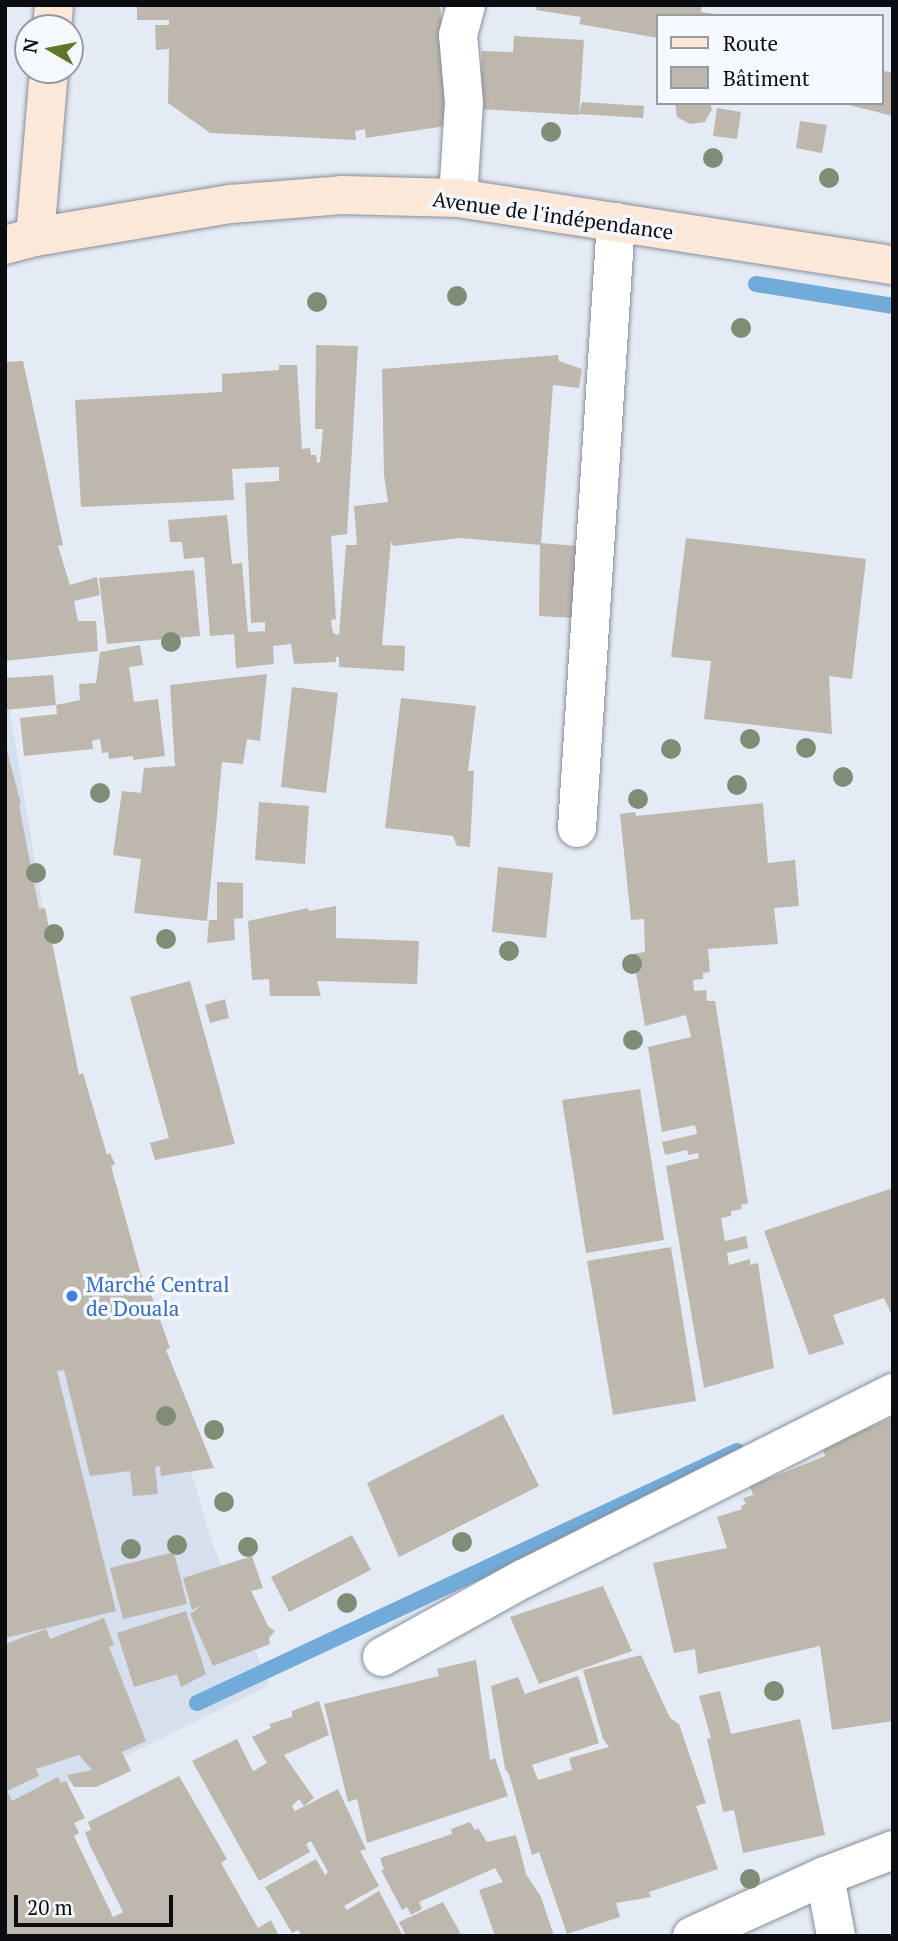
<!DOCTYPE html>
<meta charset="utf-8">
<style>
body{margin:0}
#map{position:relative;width:898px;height:1941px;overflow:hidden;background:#e5ebf5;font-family:"PT Serif",serif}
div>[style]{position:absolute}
.built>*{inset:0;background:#d5dfee}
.stream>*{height:16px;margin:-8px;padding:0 8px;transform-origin:8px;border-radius:8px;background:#71abd9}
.building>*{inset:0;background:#beb7ae}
.roads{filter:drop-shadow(0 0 2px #888e97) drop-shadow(0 0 2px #888e97)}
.street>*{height:38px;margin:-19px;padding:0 19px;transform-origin:19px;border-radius:19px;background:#fff}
.secondary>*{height:38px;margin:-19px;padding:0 19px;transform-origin:19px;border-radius:19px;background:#fce8d9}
.trees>*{width:20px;height:20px;margin:-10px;border-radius:50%;background:#818c76}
.dots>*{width:19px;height:19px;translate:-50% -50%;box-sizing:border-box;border:4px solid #f5f8fe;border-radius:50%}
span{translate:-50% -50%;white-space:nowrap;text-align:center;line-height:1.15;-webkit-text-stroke:7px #f5f8fe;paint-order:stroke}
.street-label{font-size:21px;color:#0b0d10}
.shop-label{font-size:21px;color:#366cbe}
.left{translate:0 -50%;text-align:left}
.frame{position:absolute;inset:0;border:7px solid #0b0d10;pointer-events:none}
.legend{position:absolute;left:656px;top:14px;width:228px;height:91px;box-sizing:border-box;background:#f5f8fe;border:2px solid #979a9f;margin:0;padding:9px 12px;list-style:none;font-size:21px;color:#0b0d10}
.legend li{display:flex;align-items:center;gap:14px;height:35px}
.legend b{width:35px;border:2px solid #979a9f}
.north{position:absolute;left:14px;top:14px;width:70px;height:70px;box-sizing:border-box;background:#f5f8fe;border:2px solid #979a9f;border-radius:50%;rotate:280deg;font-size:19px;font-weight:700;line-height:28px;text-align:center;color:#0b0d10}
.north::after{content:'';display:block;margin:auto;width:24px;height:32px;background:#5e7729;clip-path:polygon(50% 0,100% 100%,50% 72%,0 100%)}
.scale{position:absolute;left:14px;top:1895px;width:159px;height:32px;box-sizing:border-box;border:4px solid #0b0d10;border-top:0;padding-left:9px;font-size:21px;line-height:24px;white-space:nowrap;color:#0b0d10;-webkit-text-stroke:5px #f5f8fe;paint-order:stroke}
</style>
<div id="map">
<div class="built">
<i style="clip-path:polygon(5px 683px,67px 1051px,212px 1542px,269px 1685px,33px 1802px,5px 1936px)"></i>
</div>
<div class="stream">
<i style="left:756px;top:284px;width:139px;rotate:9.1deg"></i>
<i style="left:197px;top:1703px;width:596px;rotate:-25.02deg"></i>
</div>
<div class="building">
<i style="clip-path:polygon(137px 5px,440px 5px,452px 125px,366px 138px,365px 129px,355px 131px,356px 140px,210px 133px,168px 103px,169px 49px,156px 50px,155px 25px,169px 25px,169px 20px,137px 20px)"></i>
<i style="clip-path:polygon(537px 5px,702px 5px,701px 12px,715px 14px,658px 16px,658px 38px,579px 24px,581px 17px,536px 10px)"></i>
<i style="clip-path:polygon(514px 36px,584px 40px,579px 115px,480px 109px,482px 51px,513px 52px)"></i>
<i style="clip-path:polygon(882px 71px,893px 72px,893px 116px,845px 104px,882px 103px)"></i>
<i style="clip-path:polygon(582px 102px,644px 106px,643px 118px,579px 114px)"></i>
<i style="clip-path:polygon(675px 103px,710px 103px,712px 109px,705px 122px,690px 124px,677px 117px)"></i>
<i style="clip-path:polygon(717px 108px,741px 112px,737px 139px,713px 136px)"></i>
<i style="clip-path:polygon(800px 121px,827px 125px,822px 153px,796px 148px)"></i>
<i style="clip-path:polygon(316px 345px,358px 346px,347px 534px,331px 536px,336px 619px,331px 620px,333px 633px,339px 635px,346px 545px,357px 545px,354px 506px,388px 502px,384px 475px,382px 369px,558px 355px,559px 361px,582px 369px,579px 388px,553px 385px,541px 543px,577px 546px,574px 618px,539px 616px,540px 545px,460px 538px,393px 546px,391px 541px,382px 645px,405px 646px,404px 671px,339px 667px,339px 657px,336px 657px,336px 662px,294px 664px,291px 644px,273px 646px,274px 664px,236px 668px,234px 634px,210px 636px,204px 557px,184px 559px,182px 542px,170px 542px,168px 520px,227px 515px,232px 564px,242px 563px,248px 632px,265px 631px,265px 622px,251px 623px,245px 483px,279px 481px,279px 467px,232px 469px,234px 500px,81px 507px,75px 400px,222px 392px,222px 374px,279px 370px,279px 365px,297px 365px,302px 449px,310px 448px,311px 455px,316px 455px,317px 463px,320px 462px,323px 429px,315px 429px)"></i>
<i style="clip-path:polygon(23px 361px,63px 545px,58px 546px,70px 585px,97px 577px,100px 595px,74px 601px,78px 621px,96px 621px,98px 651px,5px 661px,5px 362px)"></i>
<i style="clip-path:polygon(686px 538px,866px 559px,852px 679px,829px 676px,832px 734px,704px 719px,711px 661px,671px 657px)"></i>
<i style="clip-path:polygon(194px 570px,200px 636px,107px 644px,99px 578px)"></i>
<i style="clip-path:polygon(140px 645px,143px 665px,129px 667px,134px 702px,158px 699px,165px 756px,133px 760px,133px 756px,109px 759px,108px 752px,102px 753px,100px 739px,92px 741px,93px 749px,24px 756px,20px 718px,57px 714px,56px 705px,5px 710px,5px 678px,53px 675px,56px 705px,80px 700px,79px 684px,96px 683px,100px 652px)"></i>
<i style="clip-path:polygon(267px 674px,260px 741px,247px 739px,243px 764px,222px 762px,207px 921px,134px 913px,141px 859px,113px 855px,122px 791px,141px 793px,144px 768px,175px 766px,170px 685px)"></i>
<i style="clip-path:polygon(292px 687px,338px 693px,326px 793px,281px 787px)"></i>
<i style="clip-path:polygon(401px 698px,476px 706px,468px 771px,474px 771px,470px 847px,457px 846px,453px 836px,385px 828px)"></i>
<i style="clip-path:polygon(6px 747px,21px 804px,19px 805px,39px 909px,45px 908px,79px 1075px,83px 1073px,107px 1155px,110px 1153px,115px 1164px,111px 1166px,145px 1289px,149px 1288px,170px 1348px,166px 1350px,214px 1468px,161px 1476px,160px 1466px,155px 1467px,158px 1494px,133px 1496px,130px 1471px,90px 1476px,64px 1370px,57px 1371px,116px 1611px,5px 1638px)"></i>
<i style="clip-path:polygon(259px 802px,309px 806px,305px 864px,255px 860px)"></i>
<i style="clip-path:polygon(763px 803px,768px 863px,795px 860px,799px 906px,774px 908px,778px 944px,708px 949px,710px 972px,703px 973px,703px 979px,693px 980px,694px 991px,706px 990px,707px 1001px,715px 1001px,748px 1203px,741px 1205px,742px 1209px,731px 1211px,731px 1216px,721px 1218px,725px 1241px,746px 1236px,748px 1248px,727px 1253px,729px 1265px,750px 1259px,750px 1265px,758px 1263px,774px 1368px,704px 1388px,666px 1166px,699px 1158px,698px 1153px,688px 1155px,687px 1150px,665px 1155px,662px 1142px,697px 1134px,695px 1125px,662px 1132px,648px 1047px,691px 1037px,686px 1015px,645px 1026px,633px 954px,645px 952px,644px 919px,631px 920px,620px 814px,635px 812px,636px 816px)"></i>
<i style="clip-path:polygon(498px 867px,553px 873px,546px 938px,492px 932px)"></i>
<i style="clip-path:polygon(217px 882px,243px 883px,243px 918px,234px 919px,235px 940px,207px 943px,209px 920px,217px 920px)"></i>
<i style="clip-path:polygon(336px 906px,336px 938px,419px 941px,417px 984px,317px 981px,321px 996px,270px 996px,269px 979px,252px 980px,248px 921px,308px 908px,309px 911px)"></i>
<i style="clip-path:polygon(190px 981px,235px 1144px,155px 1160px,150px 1143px,169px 1138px,130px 997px)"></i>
<i style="clip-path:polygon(225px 999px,229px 1018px,210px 1023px,205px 1005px)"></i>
<i style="clip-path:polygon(640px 1089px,664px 1240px,586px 1253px,562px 1100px)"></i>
<i style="clip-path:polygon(893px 1188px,893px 1318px,884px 1298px,833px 1315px,844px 1344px,809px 1355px,764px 1231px)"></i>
<i style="clip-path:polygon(671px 1247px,696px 1401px,613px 1415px,587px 1261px)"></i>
<i style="clip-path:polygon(503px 1414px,539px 1486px,399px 1557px,367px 1483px)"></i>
<i style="clip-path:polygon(893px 1418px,893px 1721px,832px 1730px,820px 1646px,698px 1674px,695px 1649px,674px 1653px,653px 1563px,727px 1548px,717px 1517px,742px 1509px,741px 1506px,746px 1504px,743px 1498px,753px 1495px,750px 1486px,825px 1456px,822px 1446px)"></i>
<i style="clip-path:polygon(352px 1535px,371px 1570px,289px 1612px,271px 1577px)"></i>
<i style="clip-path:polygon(174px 1552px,187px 1604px,123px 1619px,110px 1568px)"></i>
<i style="clip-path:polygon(252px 1556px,263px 1588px,251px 1591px,268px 1626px,275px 1631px,269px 1638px,270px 1644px,213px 1666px,190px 1614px,203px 1605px,192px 1610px,183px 1578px)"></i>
<i style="clip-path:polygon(603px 1586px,632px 1651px,539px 1684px,510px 1617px)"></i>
<i style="clip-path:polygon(186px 1611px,206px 1674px,181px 1687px,177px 1674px,134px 1687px,117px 1633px)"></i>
<i style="clip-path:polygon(104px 1618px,114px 1645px,109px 1647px,146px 1741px,122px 1752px,131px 1771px,96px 1787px,74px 1787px,67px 1775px,92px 1770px,79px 1755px,36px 1769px,39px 1776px,7px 1791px,12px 1801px,58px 1777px,61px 1783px,66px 1781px,85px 1818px,74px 1823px,79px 1833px,74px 1836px,113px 1917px,123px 1912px,90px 1846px,85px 1832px,91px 1830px,88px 1822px,179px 1776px,227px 1859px,221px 1863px,258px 1928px,271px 1920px,279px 1936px,5px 1936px,5px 1644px,46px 1629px,50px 1639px)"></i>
<i style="clip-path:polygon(641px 1655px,670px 1718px,679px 1724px,706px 1803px,696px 1806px,718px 1869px,649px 1892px,651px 1897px,616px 1903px,620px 1917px,567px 1934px,539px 1852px,532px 1855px,509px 1774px,505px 1769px,491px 1686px,518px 1677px,525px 1694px,578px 1676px,599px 1743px,532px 1765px,538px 1780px,572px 1770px,569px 1758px,609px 1747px,603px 1739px,583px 1670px)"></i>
<i style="clip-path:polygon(476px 1660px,490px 1760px,495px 1758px,508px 1796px,367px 1843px,357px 1799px,348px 1802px,324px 1704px,439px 1676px,437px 1669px)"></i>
<i style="clip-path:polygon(720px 1691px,731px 1734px,800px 1719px,825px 1835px,743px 1853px,734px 1810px,723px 1812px,707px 1739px,711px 1738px,699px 1696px)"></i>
<i style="clip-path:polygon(319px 1701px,329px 1735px,284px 1755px,314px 1798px,304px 1806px,299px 1799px,292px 1806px,303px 1825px,295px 1811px,338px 1789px,366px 1849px,360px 1851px,379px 1886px,344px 1906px,347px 1910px,379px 1891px,403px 1936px,302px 1936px,298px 1930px,292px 1933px,265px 1887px,316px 1859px,325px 1875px,328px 1872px,311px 1841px,306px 1844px,310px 1852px,259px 1881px,192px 1761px,237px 1739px,253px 1771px,267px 1763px,252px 1737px,271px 1728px,269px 1724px,292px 1717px,292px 1711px)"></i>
<i style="clip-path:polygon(470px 1822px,475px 1830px,478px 1828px,487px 1842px,516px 1835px,526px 1874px,541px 1897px,554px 1936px,495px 1936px,479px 1890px,503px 1882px,495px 1868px,419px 1902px,422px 1909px,411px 1915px,407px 1907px,402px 1910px,381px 1870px,384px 1870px,380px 1858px,452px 1834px,451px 1829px)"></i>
<i style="clip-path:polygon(443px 1902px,462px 1936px,406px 1936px,399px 1922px)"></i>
</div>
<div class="roads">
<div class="street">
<i style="left:458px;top:198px;width:95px;rotate:-86.4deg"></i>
<i style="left:464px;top:103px;width:68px;rotate:-95deg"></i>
<i style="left:458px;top:35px;width:31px;rotate:-75deg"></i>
<i style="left:577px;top:828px;width:607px;rotate:-86.32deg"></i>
<i style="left:382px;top:1657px;width:161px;rotate:-29deg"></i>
<i style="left:523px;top:1579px;width:414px;rotate:-26.7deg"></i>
<i style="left:825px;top:1876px;width:61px;rotate:79.6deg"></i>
<i style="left:692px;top:1936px;width:146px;rotate:-24.3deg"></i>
<i style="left:825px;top:1876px;width:73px;rotate:-20.9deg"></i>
</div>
<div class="secondary">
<i style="left:52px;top:28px;width:23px;rotate:-85deg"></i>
<i style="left:35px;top:237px;width:168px;rotate:-85.2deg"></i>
<i style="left:5px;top:245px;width:31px;rotate:-15deg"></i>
<i style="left:35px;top:237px;width:199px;rotate:-9.6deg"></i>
<i style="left:231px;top:204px;width:111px;rotate:-4.6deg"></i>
<i style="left:342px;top:195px;width:116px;rotate:1.5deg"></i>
<i style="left:458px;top:198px;width:440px;rotate:8.8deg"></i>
</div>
</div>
<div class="trees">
<i style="left:551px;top:132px"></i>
<i style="left:713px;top:158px"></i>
<i style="left:829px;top:178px"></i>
<i style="left:457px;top:296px"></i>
<i style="left:317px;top:302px"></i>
<i style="left:741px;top:328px"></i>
<i style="left:171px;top:642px"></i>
<i style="left:750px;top:739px"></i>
<i style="left:806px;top:748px"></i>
<i style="left:671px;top:749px"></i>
<i style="left:843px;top:777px"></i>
<i style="left:737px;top:785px"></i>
<i style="left:100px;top:793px"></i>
<i style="left:638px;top:799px"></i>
<i style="left:36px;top:873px"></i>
<i style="left:54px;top:934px"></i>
<i style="left:166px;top:939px"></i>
<i style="left:509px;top:951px"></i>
<i style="left:632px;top:964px"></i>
<i style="left:633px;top:1040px"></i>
<i style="left:166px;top:1416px"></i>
<i style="left:214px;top:1430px"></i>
<i style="left:224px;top:1502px"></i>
<i style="left:462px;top:1542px"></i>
<i style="left:177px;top:1545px"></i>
<i style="left:248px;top:1547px"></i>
<i style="left:131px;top:1549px"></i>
<i style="left:347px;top:1603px"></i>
<i style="left:774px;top:1691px"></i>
<i style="left:750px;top:1879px"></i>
</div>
<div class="dots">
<i style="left:72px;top:1296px;background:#3f7fe0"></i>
</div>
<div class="street-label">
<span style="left:553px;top:215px;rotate:8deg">Avenue de l'indépendance</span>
</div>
<div class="shop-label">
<span class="left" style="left:86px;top:1296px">Marché Central<br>de Douala</span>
</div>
<div class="frame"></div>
<ul class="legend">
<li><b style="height:9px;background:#fce8d9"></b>Route</li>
<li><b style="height:19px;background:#beb7ae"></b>Bâtiment</li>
</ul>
<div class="north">N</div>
<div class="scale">20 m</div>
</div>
